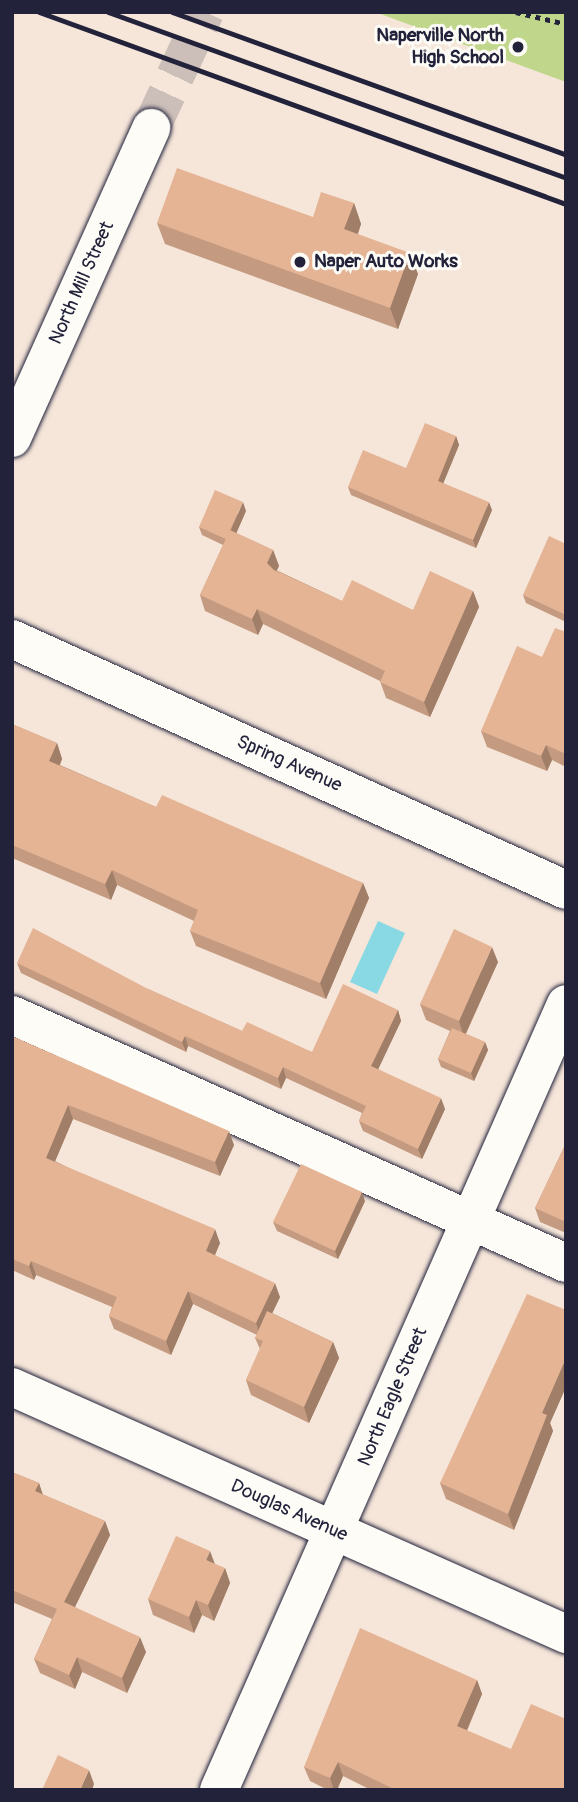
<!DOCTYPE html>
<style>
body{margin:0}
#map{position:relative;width:578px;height:1802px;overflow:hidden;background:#f6e6da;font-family:Pangolin,sans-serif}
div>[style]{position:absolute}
.green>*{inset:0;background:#bfd68b}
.water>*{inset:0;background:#88d9e3}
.minor-tunnel>*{height:38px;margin-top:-19px;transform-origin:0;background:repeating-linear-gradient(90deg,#ccbfba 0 38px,transparent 0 57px)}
.path>*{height:4.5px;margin-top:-2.25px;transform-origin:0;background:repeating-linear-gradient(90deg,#22223b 0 5px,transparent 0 10px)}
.roads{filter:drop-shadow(0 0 2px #22223b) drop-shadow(0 0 2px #22223b)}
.minor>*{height:38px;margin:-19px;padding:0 19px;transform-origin:19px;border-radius:19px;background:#fdfcf7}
.rail>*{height:5px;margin:-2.5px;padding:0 2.5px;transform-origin:2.5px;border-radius:2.5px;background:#22223b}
.wall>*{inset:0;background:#c49b80}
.shaded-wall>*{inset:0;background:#a07e68}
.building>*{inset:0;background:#e4b495}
.dots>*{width:19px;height:19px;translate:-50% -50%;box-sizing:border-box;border:4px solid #fdfcf7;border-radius:50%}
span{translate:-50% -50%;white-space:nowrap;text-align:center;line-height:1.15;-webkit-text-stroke:6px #fdfcf7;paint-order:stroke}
.poi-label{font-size:19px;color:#22223b;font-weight:700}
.right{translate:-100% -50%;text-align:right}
.left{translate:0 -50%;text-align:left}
.street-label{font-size:19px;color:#22223b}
.frame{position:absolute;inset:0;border:14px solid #22223b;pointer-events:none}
</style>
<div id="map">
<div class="green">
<i style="clip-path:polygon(375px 12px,566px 12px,566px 82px)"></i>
</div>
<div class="water">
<i style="clip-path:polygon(378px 921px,405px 933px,377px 994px,350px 982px)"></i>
</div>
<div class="minor-tunnel">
<i style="left:151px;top:128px;width:128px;rotate:-65deg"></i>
</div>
<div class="path">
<i style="left:516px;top:12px;width:51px;rotate:13.5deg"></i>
</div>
<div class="roads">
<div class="minor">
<i style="left:12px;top:438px;width:340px;rotate:-65.8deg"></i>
<i style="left:12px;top:639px;width:608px;rotate:24.37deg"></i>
<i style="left:12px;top:1015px;width:607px;rotate:24.12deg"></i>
<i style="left:12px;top:1387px;width:607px;rotate:24.03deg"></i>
<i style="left:219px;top:1790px;width:859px;rotate:-66.18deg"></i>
</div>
</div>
<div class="rail">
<i style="left:39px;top:12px;width:561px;rotate:20.02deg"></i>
<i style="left:108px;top:12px;width:487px;rotate:19.9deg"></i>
<i style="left:172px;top:12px;width:419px;rotate:19.9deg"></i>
</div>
<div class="wall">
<i style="clip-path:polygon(354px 203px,361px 224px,358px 234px,418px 274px,398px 329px,165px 244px,157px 223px,313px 217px)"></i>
<i style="clip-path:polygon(456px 436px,459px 445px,443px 483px,492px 510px,476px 548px,351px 495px,348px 487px,406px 468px)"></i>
<i style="clip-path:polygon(246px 511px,236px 533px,273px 550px,279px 566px,276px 570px,342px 601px,413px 610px,473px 591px,479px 607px,430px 717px,386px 698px,380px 681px,263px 624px,258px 635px,205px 611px,200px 595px,223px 545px,202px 535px,199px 527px)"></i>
<i style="clip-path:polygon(566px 544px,566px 622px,526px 603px,523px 595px)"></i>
<i style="clip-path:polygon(566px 632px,566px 767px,552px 760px,547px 771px,487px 747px,481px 731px,542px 657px)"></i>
<i style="clip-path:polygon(12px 724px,57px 743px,62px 759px,60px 765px,156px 807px,363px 883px,369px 898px,326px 999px,196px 946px,190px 931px,194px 921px,117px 885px,111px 900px,12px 858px)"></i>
<i style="clip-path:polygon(498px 962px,466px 1034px,485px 1042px,488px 1050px,474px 1081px,441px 1067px,438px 1059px,450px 1031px,426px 1020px,420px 1004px)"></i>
<i style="clip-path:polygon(17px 963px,148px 989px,242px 1031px,312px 1052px,398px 1010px,401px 1021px,378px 1069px,445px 1109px,422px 1159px,363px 1131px,359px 1121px,362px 1113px,286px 1078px,281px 1089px,188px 1046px,186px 1052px,21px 973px)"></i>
<i style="clip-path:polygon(12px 1036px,234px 1145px,220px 1176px,73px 1119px,55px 1161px,220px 1243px,215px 1255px,280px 1297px,272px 1313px,333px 1342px,339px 1358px,309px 1423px,251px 1395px,246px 1380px,260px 1349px,255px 1338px,257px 1335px,193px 1304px,171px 1355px,114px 1329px,109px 1316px,112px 1307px,36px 1275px,34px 1280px,12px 1270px)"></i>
<i style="clip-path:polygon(566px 1143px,566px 1233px,540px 1222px,535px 1208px)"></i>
<i style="clip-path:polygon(365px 1201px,338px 1259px,277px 1231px,273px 1222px)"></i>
<i style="clip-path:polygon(566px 1310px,566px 1387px,550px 1423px,553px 1431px,514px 1530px,446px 1499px,440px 1483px)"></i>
<i style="clip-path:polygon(12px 1472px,39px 1483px,42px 1494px,105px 1521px,110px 1535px,75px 1607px,146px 1652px,127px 1693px,82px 1672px,75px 1689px,40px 1673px,34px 1659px,52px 1619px,12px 1602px)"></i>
<i style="clip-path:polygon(225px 1568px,230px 1583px,214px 1621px,202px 1615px,194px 1633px,153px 1615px,148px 1599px)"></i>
<i style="clip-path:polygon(477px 1680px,482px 1694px,467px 1731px,566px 1790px,371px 1790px,343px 1776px,337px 1790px,328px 1790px,310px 1781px,304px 1767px)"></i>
</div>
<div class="shaded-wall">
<i style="clip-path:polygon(354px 203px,361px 224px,352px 250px,344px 229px)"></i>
<i style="clip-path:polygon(410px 253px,418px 274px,398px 329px,390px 308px)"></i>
<i style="clip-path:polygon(456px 436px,459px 445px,441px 489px,438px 481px)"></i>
<i style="clip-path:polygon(243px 502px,246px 511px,230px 548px,227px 539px)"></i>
<i style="clip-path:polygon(489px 502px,492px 510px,476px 548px,473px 540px)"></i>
<i style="clip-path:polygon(273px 550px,279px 566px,273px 579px,267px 563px)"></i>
<i style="clip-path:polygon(473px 591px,479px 607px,430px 717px,424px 702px)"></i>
<i style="clip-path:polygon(257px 609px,263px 624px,258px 635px,252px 619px)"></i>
<i style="clip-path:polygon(57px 743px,62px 759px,55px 776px,49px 761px)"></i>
<i style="clip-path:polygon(546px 745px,552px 760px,547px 771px,541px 756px)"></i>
<i style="clip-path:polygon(112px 870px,117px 885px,111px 900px,105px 884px)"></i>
<i style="clip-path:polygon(363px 883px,369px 898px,326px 999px,320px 983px)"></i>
<i style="clip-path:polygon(492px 947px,498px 962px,464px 1037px,459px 1021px)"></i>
<i style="clip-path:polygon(398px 1010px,401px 1021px,375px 1076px,371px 1066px)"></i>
<i style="clip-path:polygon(185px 1036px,188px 1046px,186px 1052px,182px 1042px)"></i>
<i style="clip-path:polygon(485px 1042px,488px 1050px,474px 1081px,471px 1073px)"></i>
<i style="clip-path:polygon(283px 1067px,286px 1078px,281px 1089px,278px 1078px)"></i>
<i style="clip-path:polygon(441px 1098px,445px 1109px,422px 1159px,418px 1149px)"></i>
<i style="clip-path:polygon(68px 1105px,73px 1119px,51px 1171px,46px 1158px)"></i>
<i style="clip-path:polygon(229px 1131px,234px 1145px,220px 1176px,215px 1162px)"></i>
<i style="clip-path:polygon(362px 1192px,365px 1201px,338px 1259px,335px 1251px)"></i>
<i style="clip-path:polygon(215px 1229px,220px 1243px,211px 1264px,206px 1251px)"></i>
<i style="clip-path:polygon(31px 1261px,36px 1275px,34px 1280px,29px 1266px)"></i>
<i style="clip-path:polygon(275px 1283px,280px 1297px,261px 1337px,256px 1323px)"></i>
<i style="clip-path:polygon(188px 1291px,193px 1304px,171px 1355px,166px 1341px)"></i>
<i style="clip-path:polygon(333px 1342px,339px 1358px,309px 1423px,304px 1407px)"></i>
<i style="clip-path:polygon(566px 1358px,566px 1387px,550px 1423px,553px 1431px,514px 1530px,508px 1514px,542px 1413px)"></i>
<i style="clip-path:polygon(39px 1483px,44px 1498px,35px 1491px)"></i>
<i style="clip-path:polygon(105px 1521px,110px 1535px,70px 1617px,64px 1602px)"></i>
<i style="clip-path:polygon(210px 1551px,216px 1567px,206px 1560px)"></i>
<i style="clip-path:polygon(225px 1568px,230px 1583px,214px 1621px,208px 1605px)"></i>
<i style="clip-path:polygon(196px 1600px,202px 1615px,194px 1633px,189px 1617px)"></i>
<i style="clip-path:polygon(140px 1637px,146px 1652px,127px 1693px,122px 1678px)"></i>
<i style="clip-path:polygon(77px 1657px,82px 1672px,75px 1689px,69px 1675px)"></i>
<i style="clip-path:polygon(477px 1680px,482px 1694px,462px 1741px,457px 1726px)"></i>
<i style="clip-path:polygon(338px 1762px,343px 1776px,337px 1790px,334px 1790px,330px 1778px)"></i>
<i style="clip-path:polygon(89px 1770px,94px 1784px,92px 1790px,80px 1790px)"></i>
</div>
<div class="building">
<i style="clip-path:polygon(177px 168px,313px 217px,321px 192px,354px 203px,344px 229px,410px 253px,390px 308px,157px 223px)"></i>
<i style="clip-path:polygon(425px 423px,456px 436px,438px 481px,489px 502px,473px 540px,348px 487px,363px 450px,406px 468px)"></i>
<i style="clip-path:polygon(215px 490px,243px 502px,226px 539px,199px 527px)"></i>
<i style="clip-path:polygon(230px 530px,273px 550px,267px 563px,274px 570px,342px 601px,352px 580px,413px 610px,430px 571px,473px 591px,424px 702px,380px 682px,385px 671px,257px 609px,252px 619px,200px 595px)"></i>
<i style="clip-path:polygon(549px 536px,566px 544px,566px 615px,523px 595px)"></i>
<i style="clip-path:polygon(555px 628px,566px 632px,566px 754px,546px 745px,541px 756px,481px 731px,517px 646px,542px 657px)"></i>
<i style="clip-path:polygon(12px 724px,57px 743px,49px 761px,156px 807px,162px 795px,363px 883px,320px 983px,190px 931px,198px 910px,112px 870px,105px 884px,12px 845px)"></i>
<i style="clip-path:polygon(33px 928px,148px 989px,242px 1031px,247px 1022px,312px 1052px,343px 984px,398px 1010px,371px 1066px,441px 1098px,418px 1149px,359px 1121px,366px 1106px,283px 1067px,278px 1078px,185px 1036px,182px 1042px,17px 963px)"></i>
<i style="clip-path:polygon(454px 929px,492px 947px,459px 1021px,420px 1004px)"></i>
<i style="clip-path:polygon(452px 1028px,485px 1042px,471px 1073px,438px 1059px)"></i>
<i style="clip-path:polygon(12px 1036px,229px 1131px,215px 1162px,68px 1105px,46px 1158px,215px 1229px,206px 1251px,275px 1283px,256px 1323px,188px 1291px,166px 1341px,109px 1316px,117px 1297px,31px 1261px,29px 1266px,12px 1259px)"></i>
<i style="clip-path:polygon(566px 1143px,566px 1222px,535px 1208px)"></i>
<i style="clip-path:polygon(301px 1164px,362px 1192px,335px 1251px,273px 1222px)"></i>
<i style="clip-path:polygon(527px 1294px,566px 1310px,566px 1358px,542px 1413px,547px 1415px,508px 1514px,440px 1483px)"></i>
<i style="clip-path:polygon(267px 1311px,333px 1342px,304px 1407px,246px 1380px,263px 1341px,255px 1338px)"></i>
<i style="clip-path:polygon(12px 1472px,39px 1483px,35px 1491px,105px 1521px,64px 1602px,140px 1637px,122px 1678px,77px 1657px,69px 1675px,34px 1659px,57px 1609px,12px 1590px)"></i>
<i style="clip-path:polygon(176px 1536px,210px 1551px,206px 1560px,225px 1568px,208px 1605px,196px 1600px,189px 1617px,148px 1599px)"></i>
<i style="clip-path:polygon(360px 1628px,477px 1680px,457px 1726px,511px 1749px,531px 1704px,566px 1719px,566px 1790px,396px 1790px,338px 1762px,330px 1778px,304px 1767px)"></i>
<i style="clip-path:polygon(58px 1755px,89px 1770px,80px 1790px,42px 1790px)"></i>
</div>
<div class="dots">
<i style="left:518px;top:47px;background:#22223b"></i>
<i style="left:300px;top:262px;background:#22223b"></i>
</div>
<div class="poi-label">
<span class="right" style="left:504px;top:47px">Naperville North<br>High School</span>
<span class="left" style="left:314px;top:262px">Naper Auto Works</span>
</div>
<div class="street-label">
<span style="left:82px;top:283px;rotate:-66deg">North Mill Street</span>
<span style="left:289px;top:764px;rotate:24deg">Spring Avenue</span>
<span style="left:393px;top:1397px;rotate:-67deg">North Eagle Street</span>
<span style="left:289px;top:1511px;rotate:24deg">Douglas Avenue</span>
</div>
<div class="frame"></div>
</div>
